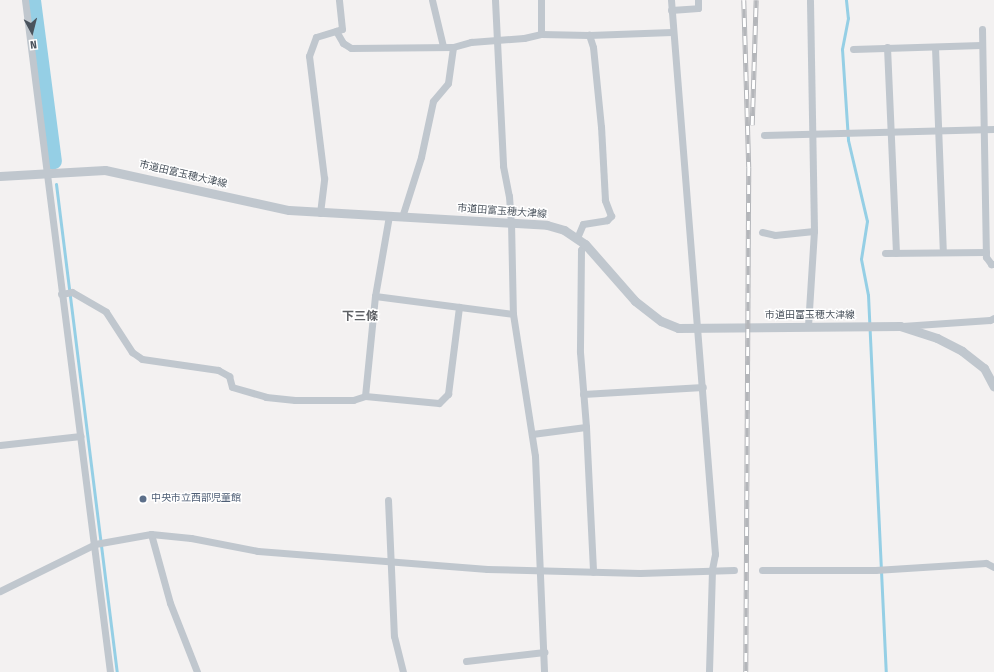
<!DOCTYPE html>
<meta charset="utf-8">
<style>
body{margin:0}
#map{position:relative;width:994px;height:672px;overflow:hidden;background:#f3f1f1;font-family:"Fira Sans Condensed","Noto Sans JP",sans-serif}
div>[style]{position:absolute}
.stream>*{height:3px;margin:-1.5px;padding:0 1.5px;transform-origin:1.5px;border-radius:1.5px;background:#95cfe5}
.river>*{height:17px;margin:-8.5px;padding:0 8.5px;transform-origin:8.5px;border-radius:8.5px;background:#95cfe5}
.minor>*{height:7px;margin:-3.5px;padding:0 3.5px;transform-origin:3.5px;border-radius:3.5px;background:#c0c7ce}
.tertiary>*{height:9px;margin:-4.5px;padding:0 4.5px;transform-origin:4.5px;border-radius:4.5px;background:#c0c7ce}
.rail>*{height:4.5px;margin-top:-2.25px;transform-origin:0;background:repeating-linear-gradient(90deg,#fff 0 9px,#b4b6ba 0 18px);box-sizing:border-box;border-block:1px solid #b4b6ba}
.dots>*{width:11px;height:11px;translate:-50% -50%;box-sizing:border-box;border:2px solid #fff;border-radius:50%}
span{translate:-50% -50%;white-space:nowrap;text-align:center;line-height:1.15;-webkit-text-stroke:3px #fff;paint-order:stroke}
.street-label{font-size:10px;color:#4a535d}
.service-label{font-size:10px;color:#4e5e75}
.left{translate:0 -50%;text-align:left}
.quarter-label{font-size:12px;color:#5e6165;font-weight:700}
.north{position:absolute;left:12px;top:12px;width:40px;height:40px;-webkit-text-stroke:3px #fff;paint-order:stroke;rotate:173deg;font-size:11px;font-weight:700;line-height:16px;text-align:center;color:#4a535d}
.north::after{content:'';display:block;margin:auto;width:14px;height:18px;background:#4a535d;clip-path:polygon(50% 0,100% 100%,50% 72%,0 100%)}
</style>
<div id="map">
<div class="stream">
<i style="left:846px;top:0;width:18px;rotate:84deg"></i>
<i style="left:848px;top:18px;width:32px;rotate:101deg"></i>
<i style="left:842px;top:49px;width:91px;rotate:86.2deg"></i>
<i style="left:848px;top:140px;width:83px;rotate:76.8deg"></i>
<i style="left:867px;top:221px;width:38px;rotate:99deg"></i>
<i style="left:861px;top:259px;width:37px;rotate:79deg"></i>
<i style="left:868px;top:295px;width:377px;rotate:87.3deg"></i>
<i style="left:56px;top:184px;width:492px;rotate:82.9deg"></i>
</div>
<div class="river">
<i style="left:32px;top:0;width:162px;rotate:82.6deg"></i>
</div>
<div class="minor">
<i style="left:25px;top:0;width:677px;rotate:82.79deg"></i>
<i style="left:432px;top:0;width:47px;rotate:76.6deg"></i>
<i style="left:495px;top:0;width:166px;rotate:87.2deg"></i>
<i style="left:503px;top:166px;width:31px;rotate:79deg"></i>
<i style="left:509px;top:196px;width:26px;rotate:86deg"></i>
<i style="left:511px;top:222px;width:92px;rotate:88.8deg"></i>
<i style="left:513px;top:314px;width:144px;rotate:81.2deg"></i>
<i style="left:535px;top:456px;width:216px;rotate:87.6deg"></i>
<i style="left:541px;top:0;width:34px;rotate:90deg"></i>
<i style="left:541px;top:34px;width:48px;rotate:1.2deg"></i>
<i style="left:589px;top:35px;width:83px;rotate:-2.1deg"></i>
<i style="left:671px;top:0;width:556px;rotate:85.46deg"></i>
<i style="left:715px;top:554px;width:16px;rotate:101deg"></i>
<i style="left:712px;top:570px;width:102px;rotate:91.7deg"></i>
<i style="left:671px;top:10px;width:27px;rotate:-4deg"></i>
<i style="left:698px;top:8px;width:8px;rotate:-90deg"></i>
<i style="left:982px;top:29px;width:228px;rotate:89deg"></i>
<i style="left:986px;top:257px;width:9px;rotate:54deg"></i>
<i style="left:991px;top:264px;width:3px"></i>
<i style="left:336px;top:31px;width:14px;rotate:60deg"></i>
<i style="left:343px;top:43px;width:9px;rotate:32deg"></i>
<i style="left:351px;top:48px;width:102px;rotate:-0.6deg"></i>
<i style="left:453px;top:47px;width:19px;rotate:-16deg"></i>
<i style="left:471px;top:42px;width:53px;rotate:-4.3deg"></i>
<i style="left:524px;top:38px;width:17px;rotate:-13deg"></i>
<i style="left:887px;top:47px;width:206px;rotate:87.5deg"></i>
<i style="left:935px;top:47px;width:205px;rotate:87.8deg"></i>
<i style="left:853px;top:49px;width:128px;rotate:-1.8deg"></i>
<i style="left:764px;top:135px;width:230px;rotate:-1.5deg"></i>
<i style="left:320px;top:213px;width:35px;rotate:-83deg"></i>
<i style="left:324px;top:178px;width:123px;rotate:-97deg"></i>
<i style="left:309px;top:56px;width:20px;rotate:-70deg"></i>
<i style="left:316px;top:37px;width:27px;rotate:-17deg"></i>
<i style="left:342px;top:29px;width:29px;rotate:-96deg"></i>
<i style="left:402px;top:217px;width:63px;rotate:-72.4deg"></i>
<i style="left:421px;top:157px;width:57px;rotate:-77.9deg"></i>
<i style="left:433px;top:101px;width:23px;rotate:-50deg"></i>
<i style="left:448px;top:83px;width:36px;rotate:-82deg"></i>
<i style="left:762px;top:232px;width:13px;rotate:13deg"></i>
<i style="left:775px;top:235px;width:39px;rotate:-6deg"></i>
<i style="left:577px;top:238px;width:15px;rotate:-67deg"></i>
<i style="left:583px;top:224px;width:24px;rotate:-9deg"></i>
<i style="left:607px;top:220px;width:6px;rotate:-45deg"></i>
<i style="left:611px;top:216px;width:17px;rotate:-111deg"></i>
<i style="left:605px;top:200px;width:73px;rotate:-93.1deg"></i>
<i style="left:601px;top:127px;width:80px;rotate:-95.7deg"></i>
<i style="left:593px;top:47px;width:13px;rotate:-108deg"></i>
<i style="left:585px;top:244px;width:7px;rotate:124deg"></i>
<i style="left:581px;top:250px;width:102px;rotate:90.6deg"></i>
<i style="left:580px;top:352px;width:75px;rotate:85.4deg"></i>
<i style="left:586px;top:427px;width:145px;rotate:87.2deg"></i>
<i style="left:885px;top:253px;width:101px;rotate:-0.6deg"></i>
<i style="left:61px;top:294px;width:11px;rotate:-10deg"></i>
<i style="left:72px;top:292px;width:39px;rotate:30deg"></i>
<i style="left:106px;top:312px;width:48px;rotate:57deg"></i>
<i style="left:132px;top:352px;width:12px;rotate:35deg"></i>
<i style="left:142px;top:359px;width:77px;rotate:8.2deg"></i>
<i style="left:218px;top:370px;width:13px;rotate:29deg"></i>
<i style="left:229px;top:376px;width:11px;rotate:75deg"></i>
<i style="left:232px;top:387px;width:35px;rotate:16deg"></i>
<i style="left:266px;top:397px;width:29px;rotate:6deg"></i>
<i style="left:295px;top:400px;width:58px"></i>
<i style="left:353px;top:400px;width:13px;rotate:-18deg"></i>
<i style="left:365px;top:396px;width:74px;rotate:5.4deg"></i>
<i style="left:439px;top:403px;width:13px;rotate:-45deg"></i>
<i style="left:448px;top:394px;width:88px;rotate:-82.8deg"></i>
<i style="left:375px;top:296px;width:139px;rotate:7.4deg"></i>
<i style="left:808px;top:326px;width:95px;rotate:-86.4deg"></i>
<i style="left:814px;top:231px;width:231px;rotate:-91deg"></i>
<i style="left:902px;top:326px;width:88px;rotate:-3.9deg"></i>
<i style="left:990px;top:320px;width:4px;rotate:-27deg"></i>
<i style="left:583px;top:394px;width:120px;rotate:-3.3deg"></i>
<i style="left:365px;top:396px;width:100px;rotate:-84.3deg"></i>
<i style="left:375px;top:296px;width:81px;rotate:-80.1deg"></i>
<i style="left:532px;top:434px;width:54px;rotate:-7.4deg"></i>
<i style="left:0;top:445px;width:81px;rotate:-6.4deg"></i>
<i style="left:388px;top:500px;width:136px;rotate:87.5deg"></i>
<i style="left:394px;top:636px;width:37px;rotate:76deg"></i>
<i style="left:151px;top:534px;width:72px;rotate:74.6deg"></i>
<i style="left:170px;top:603px;width:74px;rotate:68.6deg"></i>
<i style="left:762px;top:570px;width:113px"></i>
<i style="left:875px;top:570px;width:111px;rotate:-3.6deg"></i>
<i style="left:986px;top:563px;width:9px;rotate:27deg"></i>
<i style="left:0;top:591px;width:106px;rotate:-26.3deg"></i>
<i style="left:95px;top:544px;width:57px;rotate:-10.1deg"></i>
<i style="left:151px;top:534px;width:40px;rotate:5.7deg"></i>
<i style="left:191px;top:538px;width:68px;rotate:11deg"></i>
<i style="left:258px;top:551px;width:230px;rotate:4.5deg"></i>
<i style="left:487px;top:569px;width:153px;rotate:1.5deg"></i>
<i style="left:640px;top:573px;width:94px;rotate:-1.8deg"></i>
<i style="left:466px;top:661px;width:79px;rotate:-6.6deg"></i>
</div>
<div class="tertiary">
<i style="left:0;top:176px;width:105px;rotate:-3.3deg"></i>
<i style="left:105px;top:170px;width:188px;rotate:12.3deg"></i>
<i style="left:289px;top:210px;width:258px;rotate:3.3deg"></i>
<i style="left:547px;top:225px;width:18px;rotate:16deg"></i>
<i style="left:564px;top:230px;width:25px;rotate:34deg"></i>
<i style="left:585px;top:244px;width:76px;rotate:48.7deg"></i>
<i style="left:635px;top:301px;width:33px;rotate:38deg"></i>
<i style="left:661px;top:321px;width:18px;rotate:22deg"></i>
<i style="left:678px;top:328px;width:222px;rotate:-0.5deg"></i>
<i style="left:900px;top:326px;width:39px;rotate:18deg"></i>
<i style="left:937px;top:338px;width:28px;rotate:27deg"></i>
<i style="left:962px;top:351px;width:28px;rotate:38deg"></i>
<i style="left:984px;top:368px;width:21px;rotate:62deg"></i>
</div>
<div class="rail">
<i style="left:744px;top:0;width:167px;rotate:88.3deg"></i>
<i style="left:749px;top:167px;width:505px;rotate:90.34deg"></i>
<i style="left:752px;top:125px;width:125px;rotate:-88.2deg"></i>
</div>
<div class="dots">
<i style="left:143px;top:499px;background:#5c6f8a"></i>
</div>
<div class="street-label">
<span style="left:183px;top:175px;rotate:13deg">市道田富玉穂大津線</span>
<span style="left:502px;top:212px;rotate:4deg">市道田富玉穂大津線</span>
<span style="left:810px;top:316px">市道田富玉穂大津線</span>
</div>
<div class="service-label">
<span class="left" style="left:151px;top:499px">中央市立西部児童館</span>
</div>
<div class="quarter-label">
<span style="left:360px;top:317px">下三條</span>
</div>
<div class="north">N</div>
</div>
